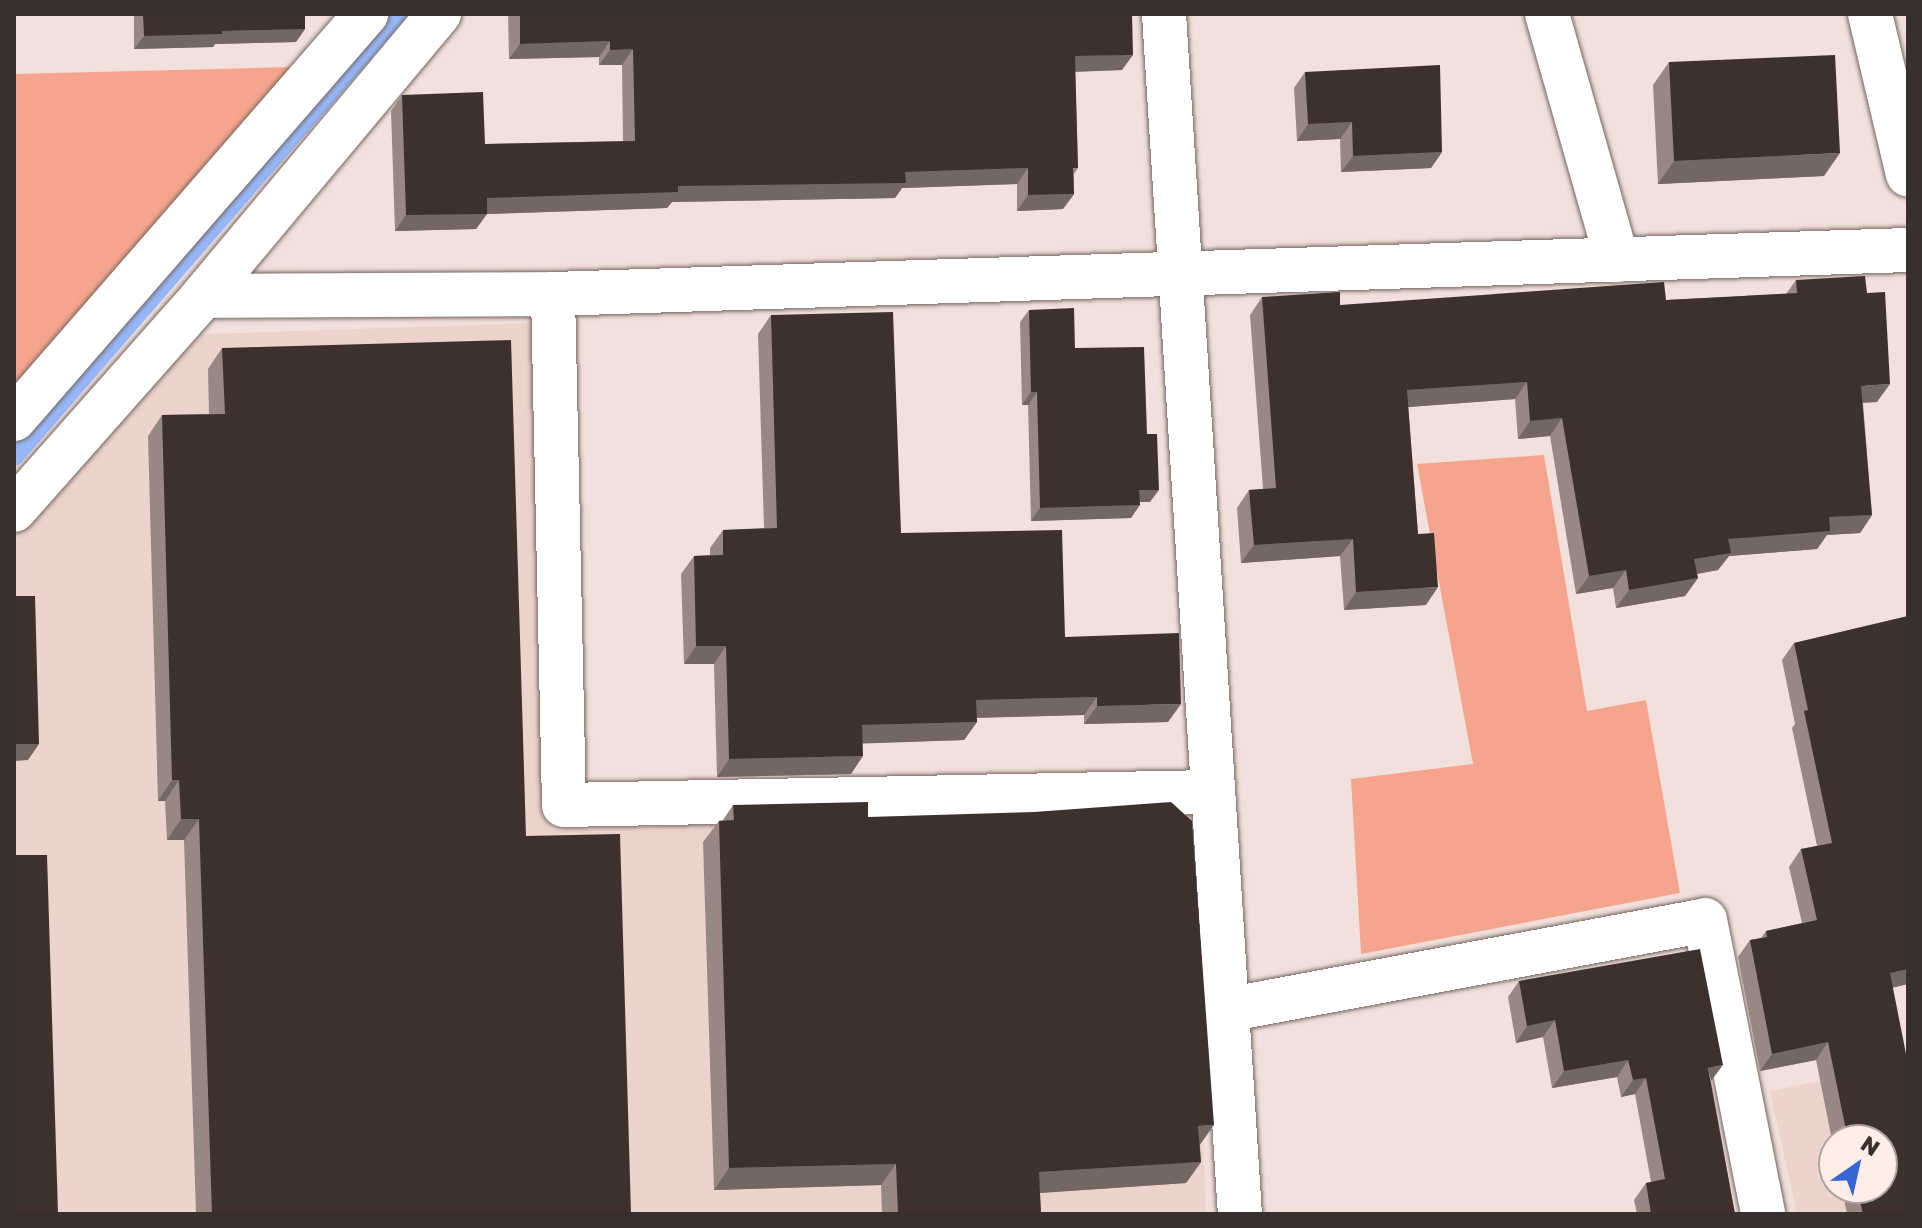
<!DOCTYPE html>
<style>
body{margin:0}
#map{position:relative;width:1922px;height:1228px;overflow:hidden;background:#f1e0db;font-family:"Golos Text",sans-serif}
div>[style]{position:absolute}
.built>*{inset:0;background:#ecd3cc}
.green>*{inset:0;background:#f5a58d}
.stream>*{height:18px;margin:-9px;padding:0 9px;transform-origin:9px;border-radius:9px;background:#96b7f9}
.roads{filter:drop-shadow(0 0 2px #746560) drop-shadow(0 0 2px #746560)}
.minor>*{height:44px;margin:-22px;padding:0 22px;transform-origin:22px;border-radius:22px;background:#fff}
.tertiary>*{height:44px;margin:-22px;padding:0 22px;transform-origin:22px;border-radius:22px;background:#fff}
.wall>*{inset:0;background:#988884}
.shaded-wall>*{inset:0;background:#746661}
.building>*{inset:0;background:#3e312d}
span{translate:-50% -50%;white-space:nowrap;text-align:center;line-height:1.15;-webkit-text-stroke:8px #ffede8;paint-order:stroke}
.frame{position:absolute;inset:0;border:16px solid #37302e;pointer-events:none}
.north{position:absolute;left:1818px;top:1124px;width:80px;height:80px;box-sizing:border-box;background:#ffede8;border:2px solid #afa19e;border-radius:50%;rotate:34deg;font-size:22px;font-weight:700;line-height:32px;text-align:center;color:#37302e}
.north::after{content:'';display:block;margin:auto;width:28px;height:36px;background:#3566d5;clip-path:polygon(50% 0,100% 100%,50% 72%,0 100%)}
</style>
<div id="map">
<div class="built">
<i style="clip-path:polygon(532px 323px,551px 830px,1191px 809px,1206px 1214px,14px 1214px,14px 532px,182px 335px)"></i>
<i style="clip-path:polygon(evenodd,1908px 1063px,1908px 1214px,1797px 1214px,1770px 1091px,1908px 1063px,1834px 1140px,1882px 1140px,1882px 1188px,1834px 1188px,1834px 1140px)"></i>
</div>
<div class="green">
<i style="clip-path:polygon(291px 67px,14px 391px,14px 74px)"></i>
<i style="clip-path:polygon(1544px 455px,1587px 711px,1646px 700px,1680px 893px,1361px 954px,1351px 779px,1473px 764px,1417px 464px)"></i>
</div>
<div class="stream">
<i style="left:14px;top:457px;width:586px;rotate:-49.08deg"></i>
</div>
<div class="roads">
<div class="minor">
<i style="left:1164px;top:14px;width:1202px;rotate:86.38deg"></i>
<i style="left:1547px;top:14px;width:256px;rotate:74.1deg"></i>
<i style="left:553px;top:294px;width:511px;rotate:88.77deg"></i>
<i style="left:564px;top:805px;width:649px;rotate:-1.15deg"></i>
<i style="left:203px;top:296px;width:350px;rotate:-0.3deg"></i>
<i style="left:553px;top:294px;width:1356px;rotate:-1.86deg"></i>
<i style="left:14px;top:419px;width:537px;rotate:-49deg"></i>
<i style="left:14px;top:510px;width:286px;rotate:-48.5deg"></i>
<i style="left:203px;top:296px;width:368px;rotate:-50.1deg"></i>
<i style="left:1226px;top:1010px;width:487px;rotate:-10.6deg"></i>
<i style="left:1705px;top:920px;width:300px;rotate:78.8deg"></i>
</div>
<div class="tertiary">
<i style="left:1870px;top:14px;width:165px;rotate:76.7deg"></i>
</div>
</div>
<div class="wall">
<i style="clip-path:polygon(134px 14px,305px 14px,305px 29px,296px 42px,215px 44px,213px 47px,134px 49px)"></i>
<i style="clip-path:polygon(508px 14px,1132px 14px,1122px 70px,1075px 72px,1078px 168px,1074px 174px,1074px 194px,1063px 209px,1017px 211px,1017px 184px,902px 188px,895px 198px,672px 202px,667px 208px,487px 214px,476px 229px,395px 231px,391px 111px,402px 95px,485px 144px,623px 141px,622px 65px,599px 65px,599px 57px,509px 59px)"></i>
<i style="clip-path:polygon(1669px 62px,1824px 176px,1658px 184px,1653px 85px)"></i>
<i style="clip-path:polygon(1305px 72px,1442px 152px,1431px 168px,1341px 172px,1340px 139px,1297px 141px,1294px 88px)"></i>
<i style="clip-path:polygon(1796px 280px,1877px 402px,1863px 403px,1872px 515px,1860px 533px,1827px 535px,1817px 549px,1729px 556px,1718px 570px,1697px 574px,1698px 578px,1685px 596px,1616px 608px,1613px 588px,1576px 594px,1550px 436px,1518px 439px,1515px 399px,1408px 407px,1418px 534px,1426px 605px,1344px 610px,1340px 556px,1241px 563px,1237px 508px,1249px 490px,1263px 489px,1250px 315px,1262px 297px,1340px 305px,1666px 300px,1786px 294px)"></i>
<i style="clip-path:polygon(1029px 310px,1075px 348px,1150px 502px,1140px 502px,1131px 518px,1031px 521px,1028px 405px,1022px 405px,1020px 322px)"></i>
<i style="clip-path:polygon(771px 315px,901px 533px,1065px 637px,1168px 722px,1084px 724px,1084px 715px,977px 718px,977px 722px,964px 740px,863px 743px,851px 774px,717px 777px,714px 664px,684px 664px,681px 574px,694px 556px,710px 555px,710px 548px,723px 530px,764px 528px,758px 334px)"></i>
<i style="clip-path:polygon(222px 348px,526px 836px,631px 1214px,196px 1214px,184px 840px,167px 840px,165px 801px,158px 801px,148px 436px,162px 415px,209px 414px,208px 369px)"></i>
<i style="clip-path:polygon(1908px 616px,1908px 984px,1892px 988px,1908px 1214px,1847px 1214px,1842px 1188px,1882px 1188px,1882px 1140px,1834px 1140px,1834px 1150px,1816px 1060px,1760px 1071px,1738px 957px,1750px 940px,1761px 938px,1766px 931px,1802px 923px,1789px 867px,1801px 849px,1817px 846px,1792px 728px,1795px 724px,1782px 660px,1794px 643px)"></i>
<i style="clip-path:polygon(733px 805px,868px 817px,1200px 1145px,1201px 1162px,1186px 1183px,1040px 1193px,1041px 1214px,882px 1214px,881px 1185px,714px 1190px,703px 842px,719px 821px,723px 820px)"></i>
<i style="clip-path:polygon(1519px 981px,1711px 1081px,1735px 1214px,1637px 1214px,1634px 1200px,1646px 1183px,1651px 1182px,1635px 1094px,1621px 1097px,1617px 1077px,1552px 1088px,1543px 1037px,1516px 1043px,1508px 997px)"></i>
</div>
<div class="shaded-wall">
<i style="clip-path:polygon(305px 29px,296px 42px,215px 44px,213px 47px,134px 49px,144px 36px,222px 31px)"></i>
<i style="clip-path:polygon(610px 41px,599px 57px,509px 59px,520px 44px)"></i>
<i style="clip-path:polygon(633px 49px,622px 65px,599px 65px,610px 50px)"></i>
<i style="clip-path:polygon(1133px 55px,1122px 70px,1064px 72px,1075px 56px)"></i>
<i style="clip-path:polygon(1352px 122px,1340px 139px,1297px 141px,1308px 124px)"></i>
<i style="clip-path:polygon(1442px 152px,1431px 168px,1341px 172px,1353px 156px)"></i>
<i style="clip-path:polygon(1840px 153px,1824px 176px,1658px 184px,1674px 161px)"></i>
<i style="clip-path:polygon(1028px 168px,1017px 184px,902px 188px,895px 198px,672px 202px,667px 208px,487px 214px,476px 229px,395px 231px,406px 215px,487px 198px,905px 172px)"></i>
<i style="clip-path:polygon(1074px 194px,1063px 209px,1017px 211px,1028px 195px)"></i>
<i style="clip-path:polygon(1527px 382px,1515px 399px,1395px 408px,1407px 390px)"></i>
<i style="clip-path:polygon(1890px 384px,1877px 402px,1849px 403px,1861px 386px)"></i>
<i style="clip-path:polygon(1031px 392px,1037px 392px,1028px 405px,1022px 405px)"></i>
<i style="clip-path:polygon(1562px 418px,1550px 436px,1518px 439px,1530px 421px)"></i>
<i style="clip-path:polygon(1139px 490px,1159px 490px,1150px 502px,1130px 502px)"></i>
<i style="clip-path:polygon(1140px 505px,1131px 518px,1031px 521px,1040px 508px)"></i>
<i style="clip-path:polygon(1872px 515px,1860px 533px,1827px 535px,1817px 549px,1729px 556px,1718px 570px,1681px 577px,1694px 559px,1728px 539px,1829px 517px)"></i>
<i style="clip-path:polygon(1353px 539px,1340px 556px,1241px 563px,1254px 545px)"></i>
<i style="clip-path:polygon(1626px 570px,1613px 588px,1576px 594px,1589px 576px)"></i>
<i style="clip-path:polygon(1698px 578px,1685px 596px,1616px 608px,1629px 590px)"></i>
<i style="clip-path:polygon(1438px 587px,1426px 605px,1344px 610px,1356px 592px)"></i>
<i style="clip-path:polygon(696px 646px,726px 646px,714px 664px,684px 664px)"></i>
<i style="clip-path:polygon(1097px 697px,1084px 715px,963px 718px,976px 700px)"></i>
<i style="clip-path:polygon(1181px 704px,1168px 722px,1084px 724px,1097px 706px)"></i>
<i style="clip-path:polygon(977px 722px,964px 740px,850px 744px,862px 725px)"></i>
<i style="clip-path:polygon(14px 744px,39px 744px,28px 760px,14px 761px)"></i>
<i style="clip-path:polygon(863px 756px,851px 774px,717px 777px,729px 759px)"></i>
<i style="clip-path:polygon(172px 780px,179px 780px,165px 801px,158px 801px)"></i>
<i style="clip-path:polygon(181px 819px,199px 819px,184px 840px,167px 840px)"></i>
<i style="clip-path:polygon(1908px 969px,1908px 984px,1877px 991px,1890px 973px)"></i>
<i style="clip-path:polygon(1555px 1020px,1543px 1037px,1516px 1043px,1527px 1026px)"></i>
<i style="clip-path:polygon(1828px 1042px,1816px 1060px,1760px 1071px,1772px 1054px)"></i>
<i style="clip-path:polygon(1628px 1060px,1617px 1077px,1552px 1088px,1564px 1071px)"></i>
<i style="clip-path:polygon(1723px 1065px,1711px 1081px,1708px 1068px)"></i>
<i style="clip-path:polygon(1646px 1078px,1635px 1094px,1621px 1097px,1633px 1080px)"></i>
<i style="clip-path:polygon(1214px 1125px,1199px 1146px,1198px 1126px)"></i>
<i style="clip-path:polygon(1201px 1162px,1186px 1183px,1024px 1194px,1039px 1172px)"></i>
<i style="clip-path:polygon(896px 1164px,881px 1185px,714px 1190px,729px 1168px)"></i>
</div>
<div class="building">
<i style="clip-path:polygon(143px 14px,305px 14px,305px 29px,222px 31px,222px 34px,144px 36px)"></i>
<i style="clip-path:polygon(520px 14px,1132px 14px,1133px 55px,1075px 56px,1078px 168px,1073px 168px,1074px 194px,1028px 195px,1028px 168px,905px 172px,906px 183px,678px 186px,678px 192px,487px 198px,487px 214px,406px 215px,402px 95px,483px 92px,485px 144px,635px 141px,633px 49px,610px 50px,610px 41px,520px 44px)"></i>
<i style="clip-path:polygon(1835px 55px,1840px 153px,1674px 161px,1669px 62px)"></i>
<i style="clip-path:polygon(1440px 65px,1442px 152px,1353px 156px,1352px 122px,1308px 124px,1305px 72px)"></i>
<i style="clip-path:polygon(1865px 276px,1867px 293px,1885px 292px,1890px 384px,1861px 386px,1872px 515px,1829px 517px,1830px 531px,1728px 539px,1731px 553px,1694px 559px,1698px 578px,1629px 590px,1626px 570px,1589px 576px,1562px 418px,1530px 421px,1527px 382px,1407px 390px,1418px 534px,1434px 533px,1438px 587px,1356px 592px,1353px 539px,1254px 545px,1249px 490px,1276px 488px,1262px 297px,1340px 292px,1340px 305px,1664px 282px,1666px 300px,1797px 293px,1796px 280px)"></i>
<i style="clip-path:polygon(1074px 308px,1075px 348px,1144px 347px,1147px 434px,1157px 434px,1159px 490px,1139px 490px,1140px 505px,1040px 508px,1037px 392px,1031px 392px,1029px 310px)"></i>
<i style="clip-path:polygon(893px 312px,901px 533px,1062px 530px,1065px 637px,1179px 633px,1181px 704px,1097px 706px,1097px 697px,976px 700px,977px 722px,862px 725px,863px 756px,729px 759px,726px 646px,696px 646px,694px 556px,723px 555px,723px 530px,777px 528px,771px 315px)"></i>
<i style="clip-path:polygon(511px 340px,526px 836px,620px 834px,631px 1214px,212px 1214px,199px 819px,181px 819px,179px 780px,172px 780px,162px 415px,225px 414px,222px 348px)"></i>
<i style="clip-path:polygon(14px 596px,35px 596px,39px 744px,14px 744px)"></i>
<i style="clip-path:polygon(1908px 616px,1908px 969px,1890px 973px,1908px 1064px,1908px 1214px,1863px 1214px,1857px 1188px,1882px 1188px,1882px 1140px,1848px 1140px,1828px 1042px,1772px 1054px,1750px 940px,1767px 937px,1766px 931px,1817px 920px,1801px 849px,1832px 843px,1804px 711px,1808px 710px,1794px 643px)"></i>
<i style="clip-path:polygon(868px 802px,868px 817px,1034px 812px,1171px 802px,1192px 821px,1214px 1125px,1198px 1126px,1201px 1162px,1039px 1172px,1041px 1214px,898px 1214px,896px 1164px,729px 1168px,719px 821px,734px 820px,733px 805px)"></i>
<i style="clip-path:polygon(14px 855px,47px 855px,58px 1214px,14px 1214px)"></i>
<i style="clip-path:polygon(1700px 949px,1723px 1065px,1708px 1068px,1735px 1214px,1651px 1214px,1646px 1183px,1665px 1179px,1646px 1078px,1633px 1080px,1628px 1060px,1564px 1071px,1555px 1020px,1527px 1026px,1519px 981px)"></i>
</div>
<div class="frame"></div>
<div class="north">N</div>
</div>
